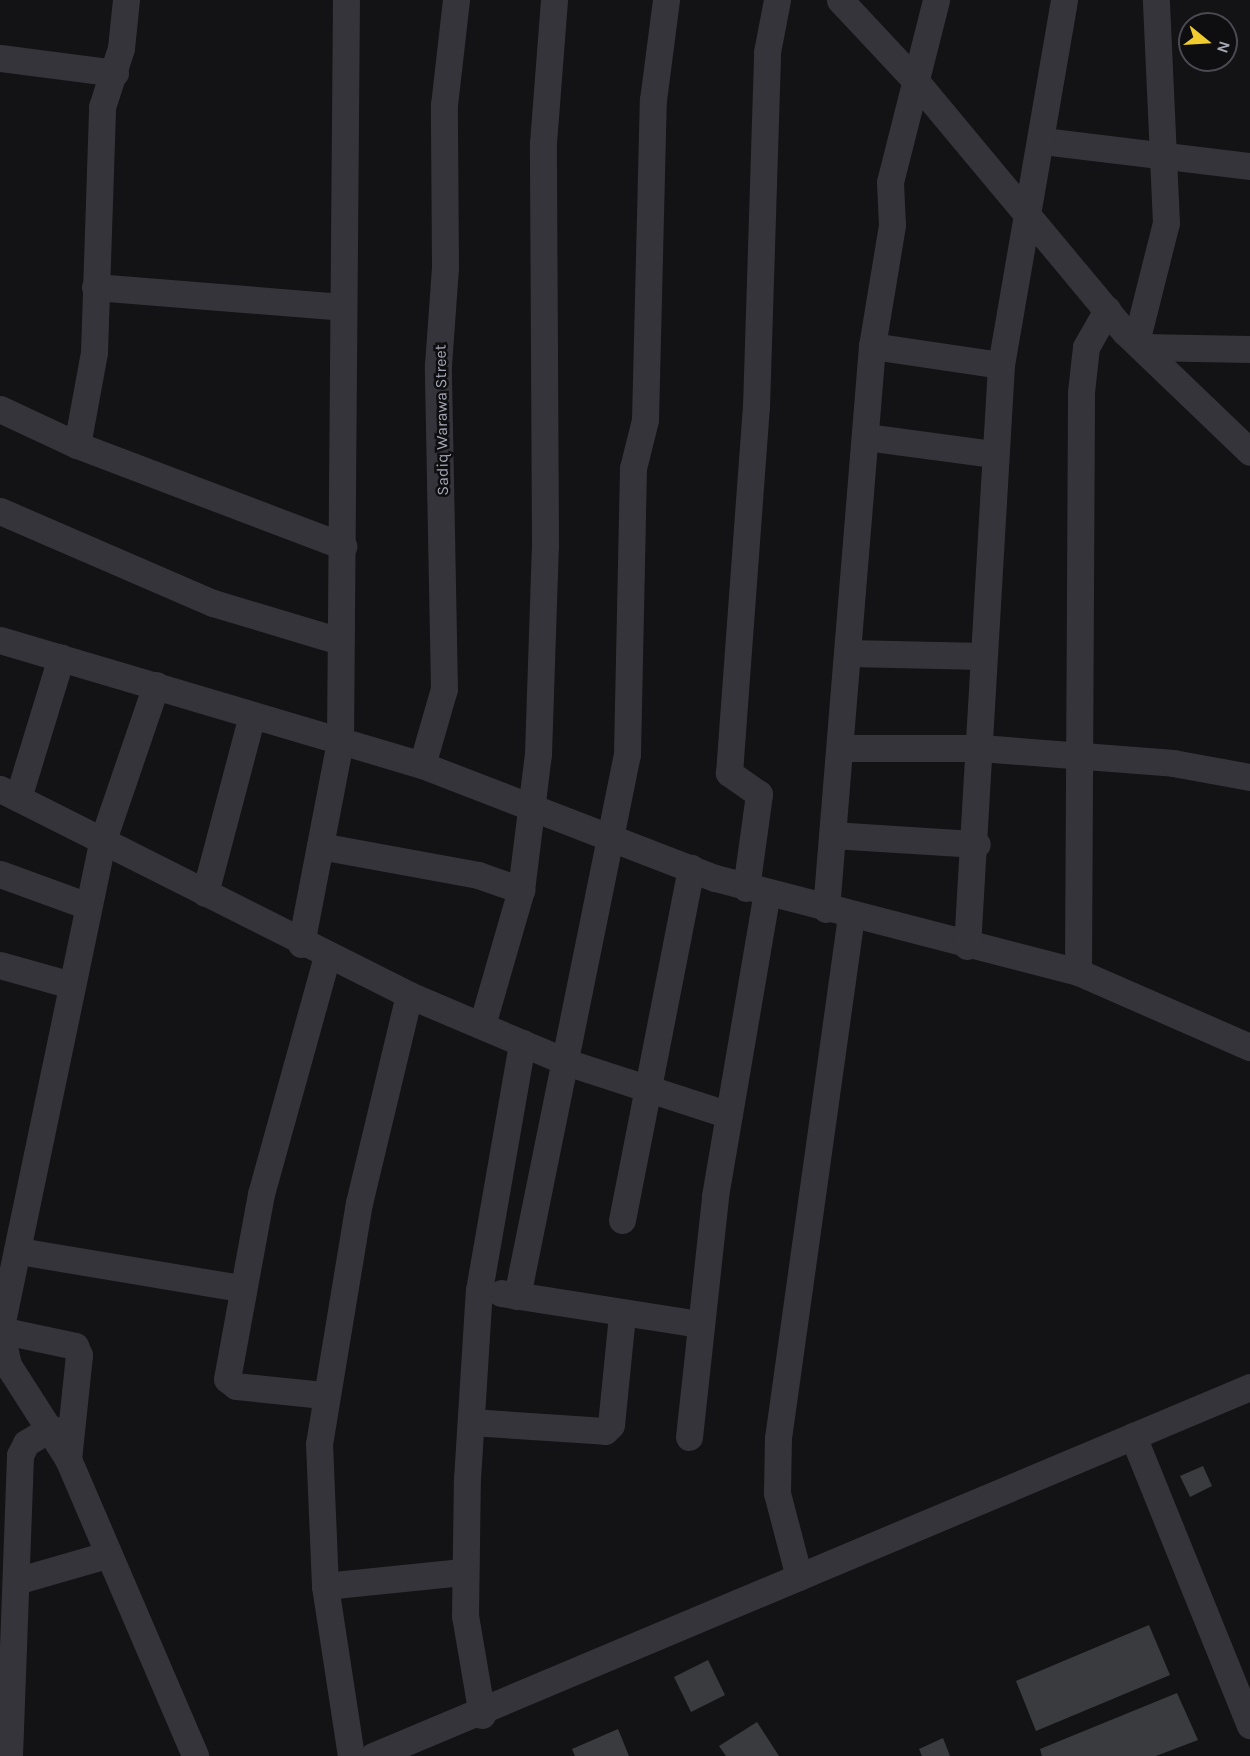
<!DOCTYPE html>
<style>
body{margin:0}
#map{position:relative;width:1250px;height:1756px;overflow:hidden;background:#131315;font-family:Karla,sans-serif}
div>[style]{position:absolute}
.building>*{inset:0;background:#3a3b3f}
.street>*{height:27px;margin:-13.5px;padding:0 13.5px;transform-origin:13.5px;border-radius:13.5px;background:#34343a}
span{translate:-50% -50%;white-space:nowrap;text-align:center;line-height:1.15;-webkit-text-stroke:5px #0e0e10;paint-order:stroke}
.street-label{font-size:16px;color:#a5a7b5}
.north{position:absolute;left:1178px;top:12px;width:60px;height:60px;box-sizing:border-box;background:#0e0e10;border:2px solid #4a4b52;border-radius:50%;rotate:108deg;font-size:16px;font-weight:700;line-height:24px;text-align:center;color:#a5a7b5}
.north::after{content:'';display:block;margin:auto;width:21px;height:27px;background:#f0cc2f;clip-path:polygon(50% 0,100% 100%,50% 72%,0 100%)}
</style>
<div id="map">
<div class="building">
<i style="clip-path:polygon(1203px 1466px,1212px 1486px,1190px 1497px,1180px 1476px)"></i>
<i style="clip-path:polygon(1149px 1625px,1170px 1675px,1036px 1731px,1016px 1681px)"></i>
<i style="clip-path:polygon(708px 1660px,725px 1695px,691px 1712px,674px 1677px)"></i>
<i style="clip-path:polygon(1177px 1693px,1198px 1740px,1156px 1756px,1042px 1756px,1040px 1749px)"></i>
<i style="clip-path:polygon(757px 1722px,779px 1756px,726px 1756px,719px 1746px)"></i>
<i style="clip-path:polygon(618px 1729px,629px 1756px,575px 1756px,572px 1749px)"></i>
<i style="clip-path:polygon(943px 1738px,950px 1756px,922px 1756px,919px 1749px)"></i>
</div>
<div class="street">
<i style="left:840px;top:0;width:108px;rotate:46.9deg"></i>
<i style="left:914px;top:79px;width:329px;rotate:50.2deg"></i>
<i style="left:1125px;top:332px;width:173px;rotate:43.8deg"></i>
<i style="left:0;top:58px;width:116px;rotate:7.4deg"></i>
<i style="left:1043px;top:141px;width:209px;rotate:6.9deg"></i>
<i style="left:95px;top:287px;width:248px;rotate:4.6deg"></i>
<i style="left:1136px;top:342px;width:123px;rotate:-75.9deg"></i>
<i style="left:1166px;top:223px;width:223px;rotate:-92.6deg"></i>
<i style="left:872px;top:346px;width:130px;rotate:8.4deg"></i>
<i style="left:1141px;top:347px;width:109px;rotate:1.1deg"></i>
<i style="left:0;top:409px;width:85px;rotate:25.1deg"></i>
<i style="left:77px;top:445px;width:285px;rotate:20.8deg"></i>
<i style="left:866px;top:437px;width:129px;rotate:7.6deg"></i>
<i style="left:77px;top:445px;width:95px;rotate:-79.6deg"></i>
<i style="left:94px;top:352px;width:245px;rotate:-88.1deg"></i>
<i style="left:102px;top:107px;width:62px;rotate:-72.1deg"></i>
<i style="left:121px;top:48px;width:48px;rotate:-84.1deg"></i>
<i style="left:0;top:511px;width:232px;rotate:23.4deg"></i>
<i style="left:213px;top:603px;width:133px;rotate:16.7deg"></i>
<i style="left:0;top:640px;width:440px;rotate:16.5deg"></i>
<i style="left:422px;top:765px;width:314px;rotate:21.1deg"></i>
<i style="left:715px;top:878px;width:375px;rotate:14.5deg"></i>
<i style="left:1078px;top:972px;width:188px;rotate:23.6deg"></i>
<i style="left:848px;top:653px;width:135px;rotate:1.3deg"></i>
<i style="left:156px;top:685px;width:167px;rotate:108.9deg"></i>
<i style="left:102px;top:843px;width:498px;rotate:101.8deg"></i>
<i style="left:0;top:1330px;width:36px;rotate:77deg"></i>
<i style="left:8px;top:1365px;width:112px;rotate:57.4deg"></i>
<i style="left:68px;top:1459px;width:323px;rotate:66.8deg"></i>
<i style="left:842px;top:748px;width:138px"></i>
<i style="left:980px;top:748px;width:194px;rotate:4.4deg"></i>
<i style="left:1173px;top:763px;width:78px;rotate:10.3deg"></i>
<i style="left:422px;top:765px;width:79px;rotate:-73.9deg"></i>
<i style="left:444px;top:689px;width:324px;rotate:-91.1deg"></i>
<i style="left:438px;top:365px;width:97px;rotate:-85.9deg"></i>
<i style="left:445px;top:268px;width:163px;rotate:-90.4deg"></i>
<i style="left:444px;top:105px;width:106px;rotate:-83.5deg"></i>
<i style="left:0;top:789px;width:458px;rotate:26.7deg"></i>
<i style="left:409px;top:995px;width:174px;rotate:23deg"></i>
<i style="left:569px;top:1063px;width:168px;rotate:18deg"></i>
<i style="left:18px;top:798px;width:147px;rotate:-73deg"></i>
<i style="left:832px;top:835px;width:145px;rotate:3.6deg"></i>
<i style="left:320px;top:846px;width:161px;rotate:10.4deg"></i>
<i style="left:478px;top:875px;width:46px;rotate:19.2deg"></i>
<i style="left:0;top:874px;width:94px;rotate:20deg"></i>
<i style="left:746px;top:888px;width:95px;rotate:-82.1deg"></i>
<i style="left:759px;top:794px;width:37px;rotate:-145deg"></i>
<i style="left:729px;top:773px;width:367px;rotate:-85.8deg"></i>
<i style="left:756px;top:407px;width:355px;rotate:-88.2deg"></i>
<i style="left:767px;top:52px;width:53px;rotate:-79.1deg"></i>
<i style="left:205px;top:893px;width:184px;rotate:-75.2deg"></i>
<i style="left:826px;top:909px;width:565px;rotate:-85.33deg"></i>
<i style="left:872px;top:346px;width:123px;rotate:-80.6deg"></i>
<i style="left:892px;top:225px;width:43px;rotate:-92.7deg"></i>
<i style="left:890px;top:182px;width:188px;rotate:-75.8deg"></i>
<i style="left:301px;top:944px;width:206px;rotate:-79.1deg"></i>
<i style="left:340px;top:742px;width:742px;rotate:-89.54deg"></i>
<i style="left:967px;top:946px;width:582px;rotate:-86.65deg"></i>
<i style="left:1001px;top:365px;width:370px;rotate:-80.2deg"></i>
<i style="left:0;top:965px;width:74px;rotate:15.7deg"></i>
<i style="left:1078px;top:972px;width:580px;rotate:-89.7deg"></i>
<i style="left:1081px;top:392px;width:45px;rotate:-83.7deg"></i>
<i style="left:1086px;top:347px;width:43px;rotate:-60.4deg"></i>
<i style="left:482px;top:1025px;width:141px;rotate:-73.9deg"></i>
<i style="left:521px;top:890px;width:137px;rotate:-82.9deg"></i>
<i style="left:538px;top:754px;width:208px;rotate:-88.1deg"></i>
<i style="left:545px;top:546px;width:403px;rotate:-90.3deg"></i>
<i style="left:543px;top:143px;width:143px;rotate:-85.6deg"></i>
<i style="left:622px;top:1220px;width:359px;rotate:-78.9deg"></i>
<i style="left:19px;top:1251px;width:225px;rotate:9.5deg"></i>
<i style="left:501px;top:1293px;width:199px;rotate:8.9deg"></i>
<i style="left:517px;top:1296px;width:553px;rotate:-78.53deg"></i>
<i style="left:627px;top:754px;width:286px;rotate:-88.8deg"></i>
<i style="left:633px;top:468px;width:49px;rotate:-76deg"></i>
<i style="left:645px;top:420px;width:320px;rotate:-88.6deg"></i>
<i style="left:653px;top:100px;width:101px;rotate:-82.6deg"></i>
<i style="left:0;top:1330px;width:77px;rotate:12deg"></i>
<i style="left:75px;top:1346px;width:10px;rotate:66deg"></i>
<i style="left:79px;top:1355px;width:105px;rotate:96deg"></i>
<i style="left:323px;top:1395px;width:87px;rotate:-174.1deg"></i>
<i style="left:236px;top:1386px;width:11px;rotate:-142deg"></i>
<i style="left:227px;top:1379px;width:188px;rotate:-79.6deg"></i>
<i style="left:261px;top:1194px;width:247px;rotate:-74.5deg"></i>
<i style="left:471px;top:1422px;width:134px;rotate:3.8deg"></i>
<i style="left:605px;top:1431px;width:8px;rotate:-45deg"></i>
<i style="left:611px;top:1425px;width:112px;rotate:-84.3deg"></i>
<i style="left:1133px;top:1436px;width:312px;rotate:68deg"></i>
<i style="left:689px;top:1437px;width:242px;rotate:-83.8deg"></i>
<i style="left:715px;top:1196px;width:307px;rotate:-80.3deg"></i>
<i style="left:799px;top:1577px;width:87px;rotate:-104.7deg"></i>
<i style="left:777px;top:1493px;width:55px;rotate:-89deg"></i>
<i style="left:778px;top:1438px;width:527px;rotate:-82.04deg"></i>
<i style="left:16px;top:1581px;width:94px;rotate:-16.1deg"></i>
<i style="left:325px;top:1586px;width:138px;rotate:-5.8deg"></i>
<i style="left:482px;top:1715px;width:100px;rotate:-99.7deg"></i>
<i style="left:465px;top:1616px;width:137px;rotate:-89.2deg"></i>
<i style="left:467px;top:1479px;width:189px;rotate:-86.4deg"></i>
<i style="left:479px;top:1290px;width:251px;rotate:-80.1deg"></i>
<i style="left:9px;top:1756px;width:301px;rotate:-87.9deg"></i>
<i style="left:20px;top:1455px;width:13px;rotate:-63deg"></i>
<i style="left:26px;top:1443px;width:29px;rotate:-31deg"></i>
<i style="left:351px;top:1756px;width:172px;rotate:-98.7deg"></i>
<i style="left:325px;top:1586px;width:142px;rotate:-92.4deg"></i>
<i style="left:319px;top:1444px;width:244px;rotate:-80.6deg"></i>
<i style="left:359px;top:1203px;width:214px;rotate:-76.5deg"></i>
<i style="left:373px;top:1756px;width:951px;rotate:-22.82deg"></i>
</div>
<div class="street-label">
<span style="left:442px;top:420px;rotate:-91deg">Sadiq Warawa Street</span>
</div>
<div class="north">N</div>
</div>
